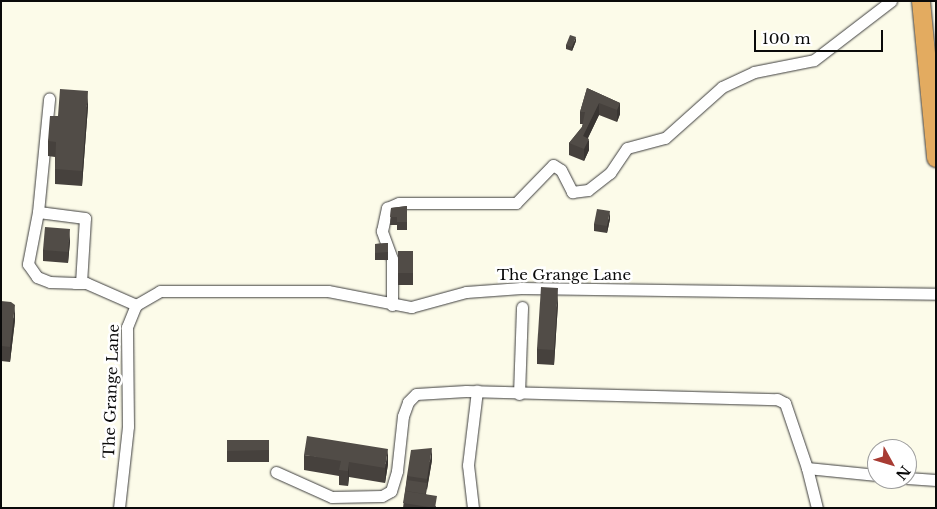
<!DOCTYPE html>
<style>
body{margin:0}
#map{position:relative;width:937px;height:509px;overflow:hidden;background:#fcfbe9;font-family:"Libre Baskerville",serif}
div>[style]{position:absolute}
.roads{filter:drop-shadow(0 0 1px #3d3d3d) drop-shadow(0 0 1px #3d3d3d)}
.minor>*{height:11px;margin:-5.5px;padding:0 5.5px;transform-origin:5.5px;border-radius:5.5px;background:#fff}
.highway>*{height:18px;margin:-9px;padding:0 9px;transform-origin:9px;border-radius:9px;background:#e3ab60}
.wall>*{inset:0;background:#46413d}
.shaded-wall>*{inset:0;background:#393532}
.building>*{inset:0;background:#514c47}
span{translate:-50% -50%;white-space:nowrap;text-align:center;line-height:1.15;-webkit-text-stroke:5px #fff;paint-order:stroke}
.street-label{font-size:15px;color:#0a0a0a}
.frame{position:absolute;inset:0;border:2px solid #0a0a0a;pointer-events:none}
.north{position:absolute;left:867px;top:439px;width:50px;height:50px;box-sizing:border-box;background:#fff;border:1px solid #9d9d9d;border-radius:50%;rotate:129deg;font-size:14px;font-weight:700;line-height:20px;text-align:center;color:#0a0a0a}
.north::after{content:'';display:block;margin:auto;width:18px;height:22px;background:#a83b33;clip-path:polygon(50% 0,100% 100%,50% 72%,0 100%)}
.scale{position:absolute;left:754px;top:30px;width:129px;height:22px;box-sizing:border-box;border:2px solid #0a0a0a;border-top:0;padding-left:6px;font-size:15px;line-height:18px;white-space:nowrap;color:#0a0a0a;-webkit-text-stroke:4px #fff;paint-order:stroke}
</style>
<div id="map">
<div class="roads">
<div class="minor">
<i style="left:38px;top:212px;width:114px;rotate:-84.4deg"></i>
<i style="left:81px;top:283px;width:65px;rotate:-86.5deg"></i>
<i style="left:85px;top:218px;width:47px;rotate:-172.7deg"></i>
<i style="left:38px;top:212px;width:53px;rotate:100.9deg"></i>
<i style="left:28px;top:264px;width:16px;rotate:55deg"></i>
<i style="left:37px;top:277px;width:14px;rotate:21deg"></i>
<i style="left:50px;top:282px;width:25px;rotate:2deg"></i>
<i style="left:75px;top:283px;width:11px"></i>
<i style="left:86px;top:283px;width:55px;rotate:23.7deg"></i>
<i style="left:392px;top:305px;width:46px;rotate:-90deg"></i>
<i style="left:392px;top:259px;width:30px;rotate:-110deg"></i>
<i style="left:382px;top:231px;width:24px;rotate:-78deg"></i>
<i style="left:387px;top:208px;width:13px;rotate:-23deg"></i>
<i style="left:399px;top:203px;width:117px"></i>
<i style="left:516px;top:203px;width:53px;rotate:-45.8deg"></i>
<i style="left:553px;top:165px;width:9px;rotate:32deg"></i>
<i style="left:561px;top:170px;width:25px;rotate:63deg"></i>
<i style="left:572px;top:192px;width:16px;rotate:-7deg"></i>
<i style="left:588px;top:190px;width:28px;rotate:-38deg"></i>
<i style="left:610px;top:173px;width:30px;rotate:-56deg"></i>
<i style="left:627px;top:148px;width:39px;rotate:-15deg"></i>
<i style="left:665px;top:138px;width:76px;rotate:-41.8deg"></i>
<i style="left:722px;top:87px;width:35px;rotate:-25deg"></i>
<i style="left:754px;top:72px;width:61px;rotate:-11.3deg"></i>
<i style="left:814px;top:60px;width:97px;rotate:-37.5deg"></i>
<i style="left:519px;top:394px;width:87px;rotate:-88deg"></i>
<i style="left:807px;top:468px;width:41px;rotate:76deg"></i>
<i style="left:276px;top:472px;width:61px;rotate:24.1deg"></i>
<i style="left:332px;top:497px;width:50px;rotate:-1.1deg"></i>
<i style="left:382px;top:496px;width:10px;rotate:-29deg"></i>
<i style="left:391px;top:491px;width:21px;rotate:-73deg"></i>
<i style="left:397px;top:471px;width:55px;rotate:-83.8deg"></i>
<i style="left:403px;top:416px;width:15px;rotate:-70deg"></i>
<i style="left:408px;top:402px;width:11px;rotate:-45deg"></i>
<i style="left:416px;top:394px;width:50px;rotate:-3.4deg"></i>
<i style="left:466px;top:391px;width:311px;rotate:1.5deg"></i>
<i style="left:777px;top:399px;width:9px;rotate:27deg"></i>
<i style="left:785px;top:403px;width:69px;rotate:71.3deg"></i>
<i style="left:807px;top:468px;width:70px;rotate:5.7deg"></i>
<i style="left:907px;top:478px;width:29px;rotate:4deg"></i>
<i style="left:119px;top:508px;width:82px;rotate:-83.7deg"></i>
<i style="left:128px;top:426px;width:99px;rotate:-90.6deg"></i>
<i style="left:127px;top:327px;width:24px;rotate:-68deg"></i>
<i style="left:136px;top:305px;width:28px;rotate:-30deg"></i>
<i style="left:160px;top:291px;width:168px"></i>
<i style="left:328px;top:291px;width:85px;rotate:10.9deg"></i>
<i style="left:411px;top:307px;width:57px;rotate:-15.3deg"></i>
<i style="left:466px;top:292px;width:55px;rotate:-4.2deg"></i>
<i style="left:521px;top:288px;width:415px;rotate:0.8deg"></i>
<i style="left:473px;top:508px;width:43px;rotate:-96.6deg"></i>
<i style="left:468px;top:465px;width:75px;rotate:-83.1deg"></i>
</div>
<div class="highway">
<i style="left:921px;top:1px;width:158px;rotate:84.5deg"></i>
</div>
</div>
<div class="wall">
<i style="clip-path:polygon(576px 41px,572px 51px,566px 49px,566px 45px)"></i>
<i style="clip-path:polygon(587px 88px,620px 103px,620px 114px,617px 122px,599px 115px,588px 138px,589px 150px,584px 161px,569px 155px,569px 143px,582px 127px,583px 124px,580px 124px,580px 112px)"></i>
<i style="clip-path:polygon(88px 106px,82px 186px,55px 184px,55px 157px,48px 156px,48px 141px,58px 116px)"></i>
<i style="clip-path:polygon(407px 206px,407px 230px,397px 230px,397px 225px,390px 225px,391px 208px)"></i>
<i style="clip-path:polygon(610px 219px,607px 233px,594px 231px,594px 224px)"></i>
<i style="clip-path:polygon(70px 241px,68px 263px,43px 261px,43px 250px)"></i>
<i style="clip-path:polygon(388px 243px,388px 260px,375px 260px,375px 244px)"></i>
<i style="clip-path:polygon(398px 251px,413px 251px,413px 285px,398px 285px)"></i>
<i style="clip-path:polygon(1px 301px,15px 320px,10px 362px,1px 361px)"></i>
<i style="clip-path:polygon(558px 303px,554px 365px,537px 364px,537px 349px)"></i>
<i style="clip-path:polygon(227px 440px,269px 440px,269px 462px,227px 462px)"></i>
<i style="clip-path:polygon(304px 455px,388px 464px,385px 483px,349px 477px,348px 486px,339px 485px,339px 476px,304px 470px)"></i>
<i style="clip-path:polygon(432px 460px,426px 494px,437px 508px,403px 508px,407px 476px)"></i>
</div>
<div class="shaded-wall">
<i style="clip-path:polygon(576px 37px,576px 41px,572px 51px,572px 47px)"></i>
<i style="clip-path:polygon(88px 91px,88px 106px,82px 186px,82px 171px)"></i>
<i style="clip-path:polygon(599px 103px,599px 115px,583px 148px,583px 136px)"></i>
<i style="clip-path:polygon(620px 103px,620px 114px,617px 122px,617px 110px)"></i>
<i style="clip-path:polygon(589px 139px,589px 150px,584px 161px,584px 149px)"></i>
<i style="clip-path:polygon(610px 211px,610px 219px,607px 233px,607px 226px)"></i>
<i style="clip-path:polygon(70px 229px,70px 241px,68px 263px,68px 252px)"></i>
<i style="clip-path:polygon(558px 288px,558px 303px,554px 365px,554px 350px)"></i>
<i style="clip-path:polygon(15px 305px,15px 320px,10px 362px,10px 347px)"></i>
<i style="clip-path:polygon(432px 448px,432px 460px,427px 490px,427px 479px)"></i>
<i style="clip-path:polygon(388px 449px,388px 464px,385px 483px,385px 468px)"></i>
<i style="clip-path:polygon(349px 462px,349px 477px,348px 486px,348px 471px)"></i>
</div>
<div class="building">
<i style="clip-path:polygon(570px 35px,576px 37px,572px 47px,566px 45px)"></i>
<i style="clip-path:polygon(587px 88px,620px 103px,617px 110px,599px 103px,583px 136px,589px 139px,584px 149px,569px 143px,582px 127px,585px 112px,580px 112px)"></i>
<i style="clip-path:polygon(60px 89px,88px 91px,82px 171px,55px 169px,56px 142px,48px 141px,50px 116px,58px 116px)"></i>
<i style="clip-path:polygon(407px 206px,407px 222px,397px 222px,397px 217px,390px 217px,391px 208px)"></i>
<i style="clip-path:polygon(597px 209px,610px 211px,607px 226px,594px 224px)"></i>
<i style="clip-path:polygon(45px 227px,70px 229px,68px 252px,43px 250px)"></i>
<i style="clip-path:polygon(388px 243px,388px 252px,375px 253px,375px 244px)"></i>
<i style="clip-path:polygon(398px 251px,413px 251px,413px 273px,398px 273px)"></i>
<i style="clip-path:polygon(541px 287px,558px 288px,554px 350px,537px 349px)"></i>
<i style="clip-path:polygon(1px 301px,11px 302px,15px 305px,10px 347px,1px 346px)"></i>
<i style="clip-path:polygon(307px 436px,388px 449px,385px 468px,349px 462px,348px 471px,339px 470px,341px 461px,304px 455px)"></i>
<i style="clip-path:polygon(227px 440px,269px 440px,269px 450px,227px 451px)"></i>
<i style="clip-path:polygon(432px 448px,427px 479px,407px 476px,411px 450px)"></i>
<i style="clip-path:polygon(407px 480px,427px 483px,425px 494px,405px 491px)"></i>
<i style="clip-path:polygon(405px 491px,437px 496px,435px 508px,403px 503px)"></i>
</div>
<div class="street-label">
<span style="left:564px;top:275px">The Grange Lane</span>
<span style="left:111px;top:391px;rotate:-88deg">The Grange Lane</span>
</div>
<div class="frame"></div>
<div class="north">N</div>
<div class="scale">100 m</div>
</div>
